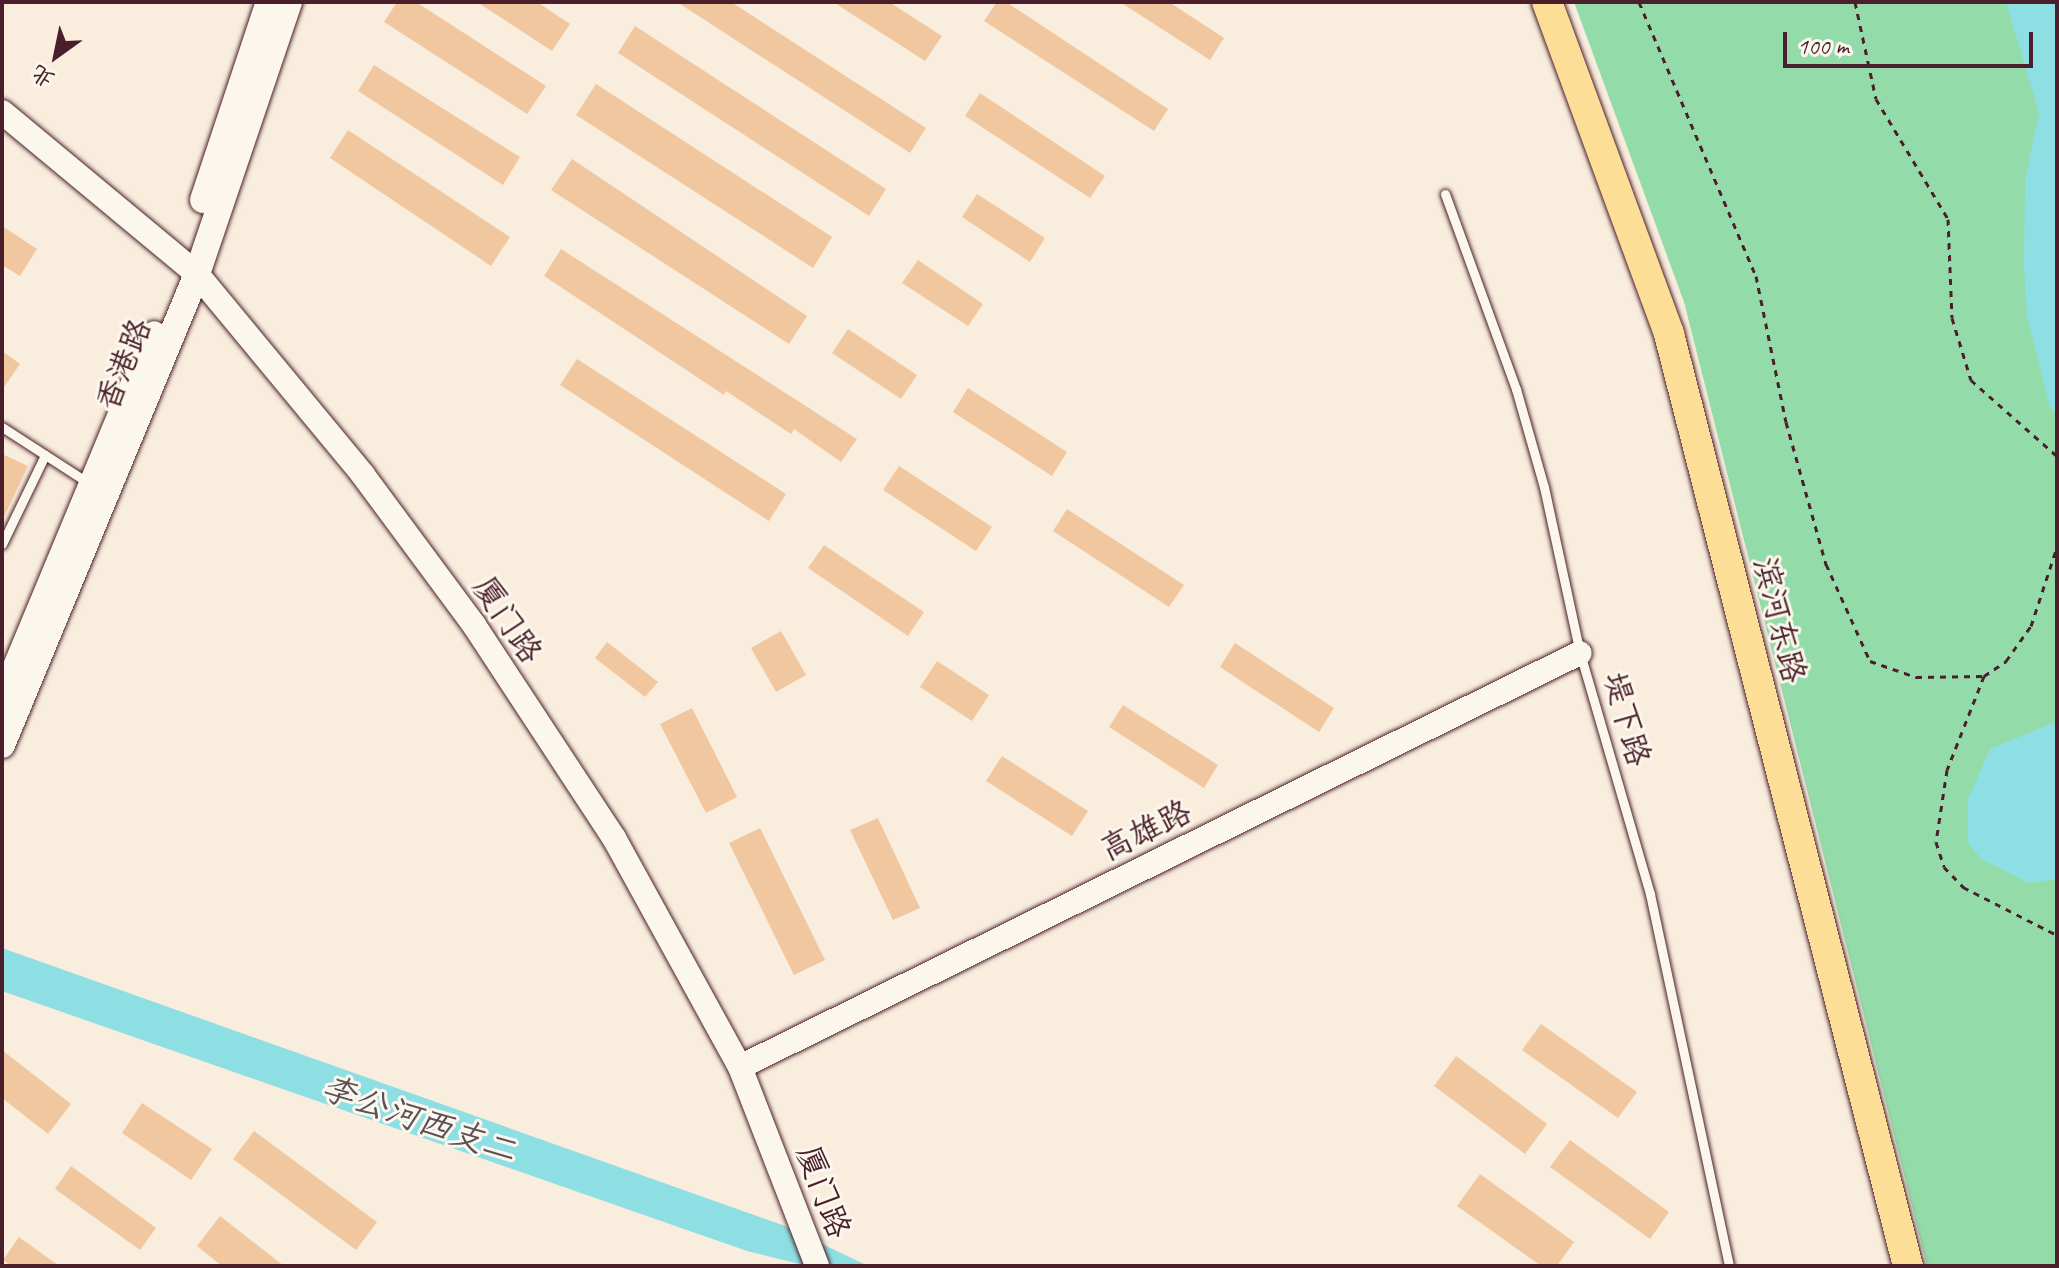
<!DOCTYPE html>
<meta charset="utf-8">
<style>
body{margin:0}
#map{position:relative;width:2059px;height:1268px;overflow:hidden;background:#f9eddd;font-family:Caveat,"LXGW WenKai TC",sans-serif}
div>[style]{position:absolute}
.green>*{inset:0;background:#94dbaa}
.water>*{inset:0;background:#8edfe4}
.building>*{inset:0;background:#f1c7a0}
.path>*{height:3px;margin-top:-1.5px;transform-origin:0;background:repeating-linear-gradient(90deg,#4a1f2b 0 6px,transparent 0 12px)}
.roads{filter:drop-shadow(0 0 2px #4a1f2b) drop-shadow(0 0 2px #4a1f2b)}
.service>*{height:9px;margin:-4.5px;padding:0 4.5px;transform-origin:4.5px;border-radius:4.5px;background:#fbf7ec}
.tertiary>*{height:24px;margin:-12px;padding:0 12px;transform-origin:12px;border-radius:12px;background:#fbf7ec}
.secondary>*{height:26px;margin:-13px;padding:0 13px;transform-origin:13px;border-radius:13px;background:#fbf7ec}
.primary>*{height:30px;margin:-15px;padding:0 15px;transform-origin:15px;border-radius:15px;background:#fcde96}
span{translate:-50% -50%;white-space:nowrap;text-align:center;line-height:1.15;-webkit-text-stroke:6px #fbf7ec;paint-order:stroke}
.street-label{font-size:32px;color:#4a1f2b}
.water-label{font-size:34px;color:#5b4f59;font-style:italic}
.frame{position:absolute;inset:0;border:4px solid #4a1f2b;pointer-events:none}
.north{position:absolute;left:16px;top:16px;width:80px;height:80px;-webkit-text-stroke:6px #fbf7ec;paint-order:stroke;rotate:213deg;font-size:22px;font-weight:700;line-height:32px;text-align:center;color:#4a1f2b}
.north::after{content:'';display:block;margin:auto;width:28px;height:36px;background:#4a1f2b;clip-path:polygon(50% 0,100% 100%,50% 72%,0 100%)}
.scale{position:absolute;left:1783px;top:32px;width:250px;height:36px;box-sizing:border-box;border:4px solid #4a1f2b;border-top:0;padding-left:10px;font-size:24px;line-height:28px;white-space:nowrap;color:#4a1f2b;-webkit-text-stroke:6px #fbf7ec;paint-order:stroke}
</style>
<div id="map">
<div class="green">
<i style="clip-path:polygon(1574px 2px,2057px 2px,2057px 1266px,1927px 1266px,1684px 302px)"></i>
</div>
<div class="water">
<i style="clip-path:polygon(2006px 2px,2057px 2px,2057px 413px,2050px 408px,2027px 316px,2024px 268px,2025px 181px,2039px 113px)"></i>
<i style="clip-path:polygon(2057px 721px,2057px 879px,2029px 883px,1981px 859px,1968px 842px,1968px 799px,1990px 749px)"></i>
<i style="clip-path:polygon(2px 948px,785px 1226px,868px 1266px,808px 1266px,747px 1251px,2px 991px)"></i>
</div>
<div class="building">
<i style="clip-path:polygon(397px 2px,416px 2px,546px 86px,527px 114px,384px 22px)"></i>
<i style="clip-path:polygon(477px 2px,537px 2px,570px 24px,552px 51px)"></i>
<i style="clip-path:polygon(677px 2px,731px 2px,926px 128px,910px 153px)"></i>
<i style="clip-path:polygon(833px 2px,889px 2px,942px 36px,925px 61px)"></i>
<i style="clip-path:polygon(997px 2px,1006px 2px,1168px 109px,1154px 131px,984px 21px)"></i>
<i style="clip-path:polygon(1120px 2px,1169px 2px,1224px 38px,1210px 60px)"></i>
<i style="clip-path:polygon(635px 26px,886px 189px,869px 216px,618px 53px)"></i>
<i style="clip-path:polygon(374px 65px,520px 157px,503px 185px,358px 91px)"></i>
<i style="clip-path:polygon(596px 84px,832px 237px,813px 268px,576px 115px)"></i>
<i style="clip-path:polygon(980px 93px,1105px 176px,1090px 198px,965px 116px)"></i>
<i style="clip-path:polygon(348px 130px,510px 237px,491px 266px,330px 158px)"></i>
<i style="clip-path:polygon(572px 159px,807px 316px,789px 344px,551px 190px)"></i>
<i style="clip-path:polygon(977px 194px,1045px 238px,1030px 262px,962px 217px)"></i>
<i style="clip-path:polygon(2px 226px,37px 249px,20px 276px,2px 265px)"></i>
<i style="clip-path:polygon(561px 249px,857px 439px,841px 462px,794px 429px,791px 434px,726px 391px,724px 395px,544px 276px)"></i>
<i style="clip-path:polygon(918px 260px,983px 304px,968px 326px,902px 283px)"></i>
<i style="clip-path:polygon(848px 329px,917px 375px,901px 399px,832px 353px)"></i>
<i style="clip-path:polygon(2px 351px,20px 364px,2px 390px)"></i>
<i style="clip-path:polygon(577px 359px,786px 494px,769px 521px,560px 385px)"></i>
<i style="clip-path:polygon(968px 388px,1067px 452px,1052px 476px,953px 412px)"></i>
<i style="clip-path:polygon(2px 454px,28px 466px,2px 521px)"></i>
<i style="clip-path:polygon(899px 466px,992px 527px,976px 551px,883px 490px)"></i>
<i style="clip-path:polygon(1067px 509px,1184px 585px,1169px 607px,1053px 531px)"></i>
<i style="clip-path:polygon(824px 545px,924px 612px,908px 636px,808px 568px)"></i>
<i style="clip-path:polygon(781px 631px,806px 675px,776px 692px,751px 648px)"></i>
<i style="clip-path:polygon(607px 642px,658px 682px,645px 697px,595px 658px)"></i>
<i style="clip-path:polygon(1235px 643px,1334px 708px,1319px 732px,1220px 667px)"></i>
<i style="clip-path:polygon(937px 661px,989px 695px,972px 721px,920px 687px)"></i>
<i style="clip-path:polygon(1123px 705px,1218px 765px,1204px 788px,1109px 727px)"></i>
<i style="clip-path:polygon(692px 708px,737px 797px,706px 813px,660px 724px)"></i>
<i style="clip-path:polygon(1002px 756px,1088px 811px,1072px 836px,986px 781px)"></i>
<i style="clip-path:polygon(878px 818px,920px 908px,893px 920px,850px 830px)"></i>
<i style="clip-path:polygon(760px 828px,825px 960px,794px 975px,729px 843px)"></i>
<i style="clip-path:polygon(1541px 1024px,1637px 1092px,1618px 1118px,1522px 1050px)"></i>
<i style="clip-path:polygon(2px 1050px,71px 1104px,48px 1134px,2px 1098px)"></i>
<i style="clip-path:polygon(1456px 1056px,1547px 1124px,1525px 1154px,1434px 1086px)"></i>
<i style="clip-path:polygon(142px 1103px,212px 1149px,191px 1180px,122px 1133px)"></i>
<i style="clip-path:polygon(254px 1131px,377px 1222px,356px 1250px,233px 1159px)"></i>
<i style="clip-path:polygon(1570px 1140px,1669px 1212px,1650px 1239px,1550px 1167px)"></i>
<i style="clip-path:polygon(71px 1166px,156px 1228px,140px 1250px,55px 1189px)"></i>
<i style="clip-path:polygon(1480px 1174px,1574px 1242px,1557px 1266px,1541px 1266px,1457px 1206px)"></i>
<i style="clip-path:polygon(220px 1216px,284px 1266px,222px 1266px,197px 1246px)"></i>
<i style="clip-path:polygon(19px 1237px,59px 1266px,11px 1266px,3px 1260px)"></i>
</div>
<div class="path">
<i style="left:1639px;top:2px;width:298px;rotate:66.9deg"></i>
<i style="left:1756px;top:276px;width:149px;rotate:78.4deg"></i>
<i style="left:1786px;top:422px;width:148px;rotate:74.3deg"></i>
<i style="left:1826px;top:564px;width:107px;rotate:65.6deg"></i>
<i style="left:1870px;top:661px;width:49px;rotate:19.2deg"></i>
<i style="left:1916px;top:677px;width:68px;rotate:-0.8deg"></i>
<i style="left:1984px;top:676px;width:27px;rotate:-34deg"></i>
<i style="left:2006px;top:661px;width:43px;rotate:-54.5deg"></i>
<i style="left:2031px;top:626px;width:83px;rotate:-71.8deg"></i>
<i style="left:1855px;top:2px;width:99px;rotate:77.8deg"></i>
<i style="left:1876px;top:99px;width:140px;rotate:59deg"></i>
<i style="left:1948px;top:219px;width:99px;rotate:87.7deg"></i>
<i style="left:1952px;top:318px;width:65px;rotate:73deg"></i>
<i style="left:1971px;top:380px;width:115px;rotate:41.5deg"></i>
<i style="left:1984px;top:676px;width:101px;rotate:111.5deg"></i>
<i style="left:1947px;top:770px;width:73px;rotate:98.7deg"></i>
<i style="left:1936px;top:842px;width:26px;rotate:72deg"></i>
<i style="left:1944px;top:867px;width:28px;rotate:46deg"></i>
<i style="left:1963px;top:887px;width:106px;rotate:27.1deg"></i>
</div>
<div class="roads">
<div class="service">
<i style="left:1445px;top:194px;width:208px;rotate:70deg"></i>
<i style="left:1516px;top:389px;width:102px;rotate:74.1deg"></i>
<i style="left:1544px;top:487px;width:170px;rotate:77.8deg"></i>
<i style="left:1580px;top:653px;width:251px;rotate:73.8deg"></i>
<i style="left:1650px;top:894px;width:380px;rotate:78deg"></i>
<i style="left:2px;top:427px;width:105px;rotate:32.9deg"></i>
<i style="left:2px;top:544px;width:99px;rotate:-64.2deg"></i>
</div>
<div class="tertiary">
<i style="left:2px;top:112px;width:254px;rotate:39.7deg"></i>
<i style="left:197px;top:274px;width:261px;rotate:50.4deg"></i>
<i style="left:363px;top:475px;width:187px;rotate:53.5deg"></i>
<i style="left:474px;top:625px;width:255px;rotate:56.7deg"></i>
<i style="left:614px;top:838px;width:261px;rotate:61.2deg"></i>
<i style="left:740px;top:1067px;width:213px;rotate:68.8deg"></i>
<i style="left:740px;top:1067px;width:936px;rotate:-26.24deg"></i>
</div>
<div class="secondary">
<i style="left:203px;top:200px;width:209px;rotate:-71.6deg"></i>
<i style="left:2px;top:700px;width:396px;rotate:-67.4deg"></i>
<i style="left:2px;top:745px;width:510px;rotate:-67.51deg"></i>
<i style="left:197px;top:274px;width:287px;rotate:-71.3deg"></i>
</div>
<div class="primary">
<i style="left:1547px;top:2px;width:354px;rotate:69.8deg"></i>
<i style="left:1669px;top:334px;width:962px;rotate:75.62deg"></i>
</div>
</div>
<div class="street-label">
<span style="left:124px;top:365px;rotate:-68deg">香港路</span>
<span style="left:507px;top:620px;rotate:56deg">厦门路</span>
<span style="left:1779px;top:620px;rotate:76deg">滨河东路</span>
<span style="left:1626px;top:719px;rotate:74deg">堤下路</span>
<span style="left:1146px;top:831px;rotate:-26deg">高雄路</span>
<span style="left:823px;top:1192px;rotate:69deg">厦门路</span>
</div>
<div class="water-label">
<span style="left:419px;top:1119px;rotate:19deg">李公河西支二</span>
</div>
<div class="frame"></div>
<div class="north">北</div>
<div class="scale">100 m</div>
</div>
